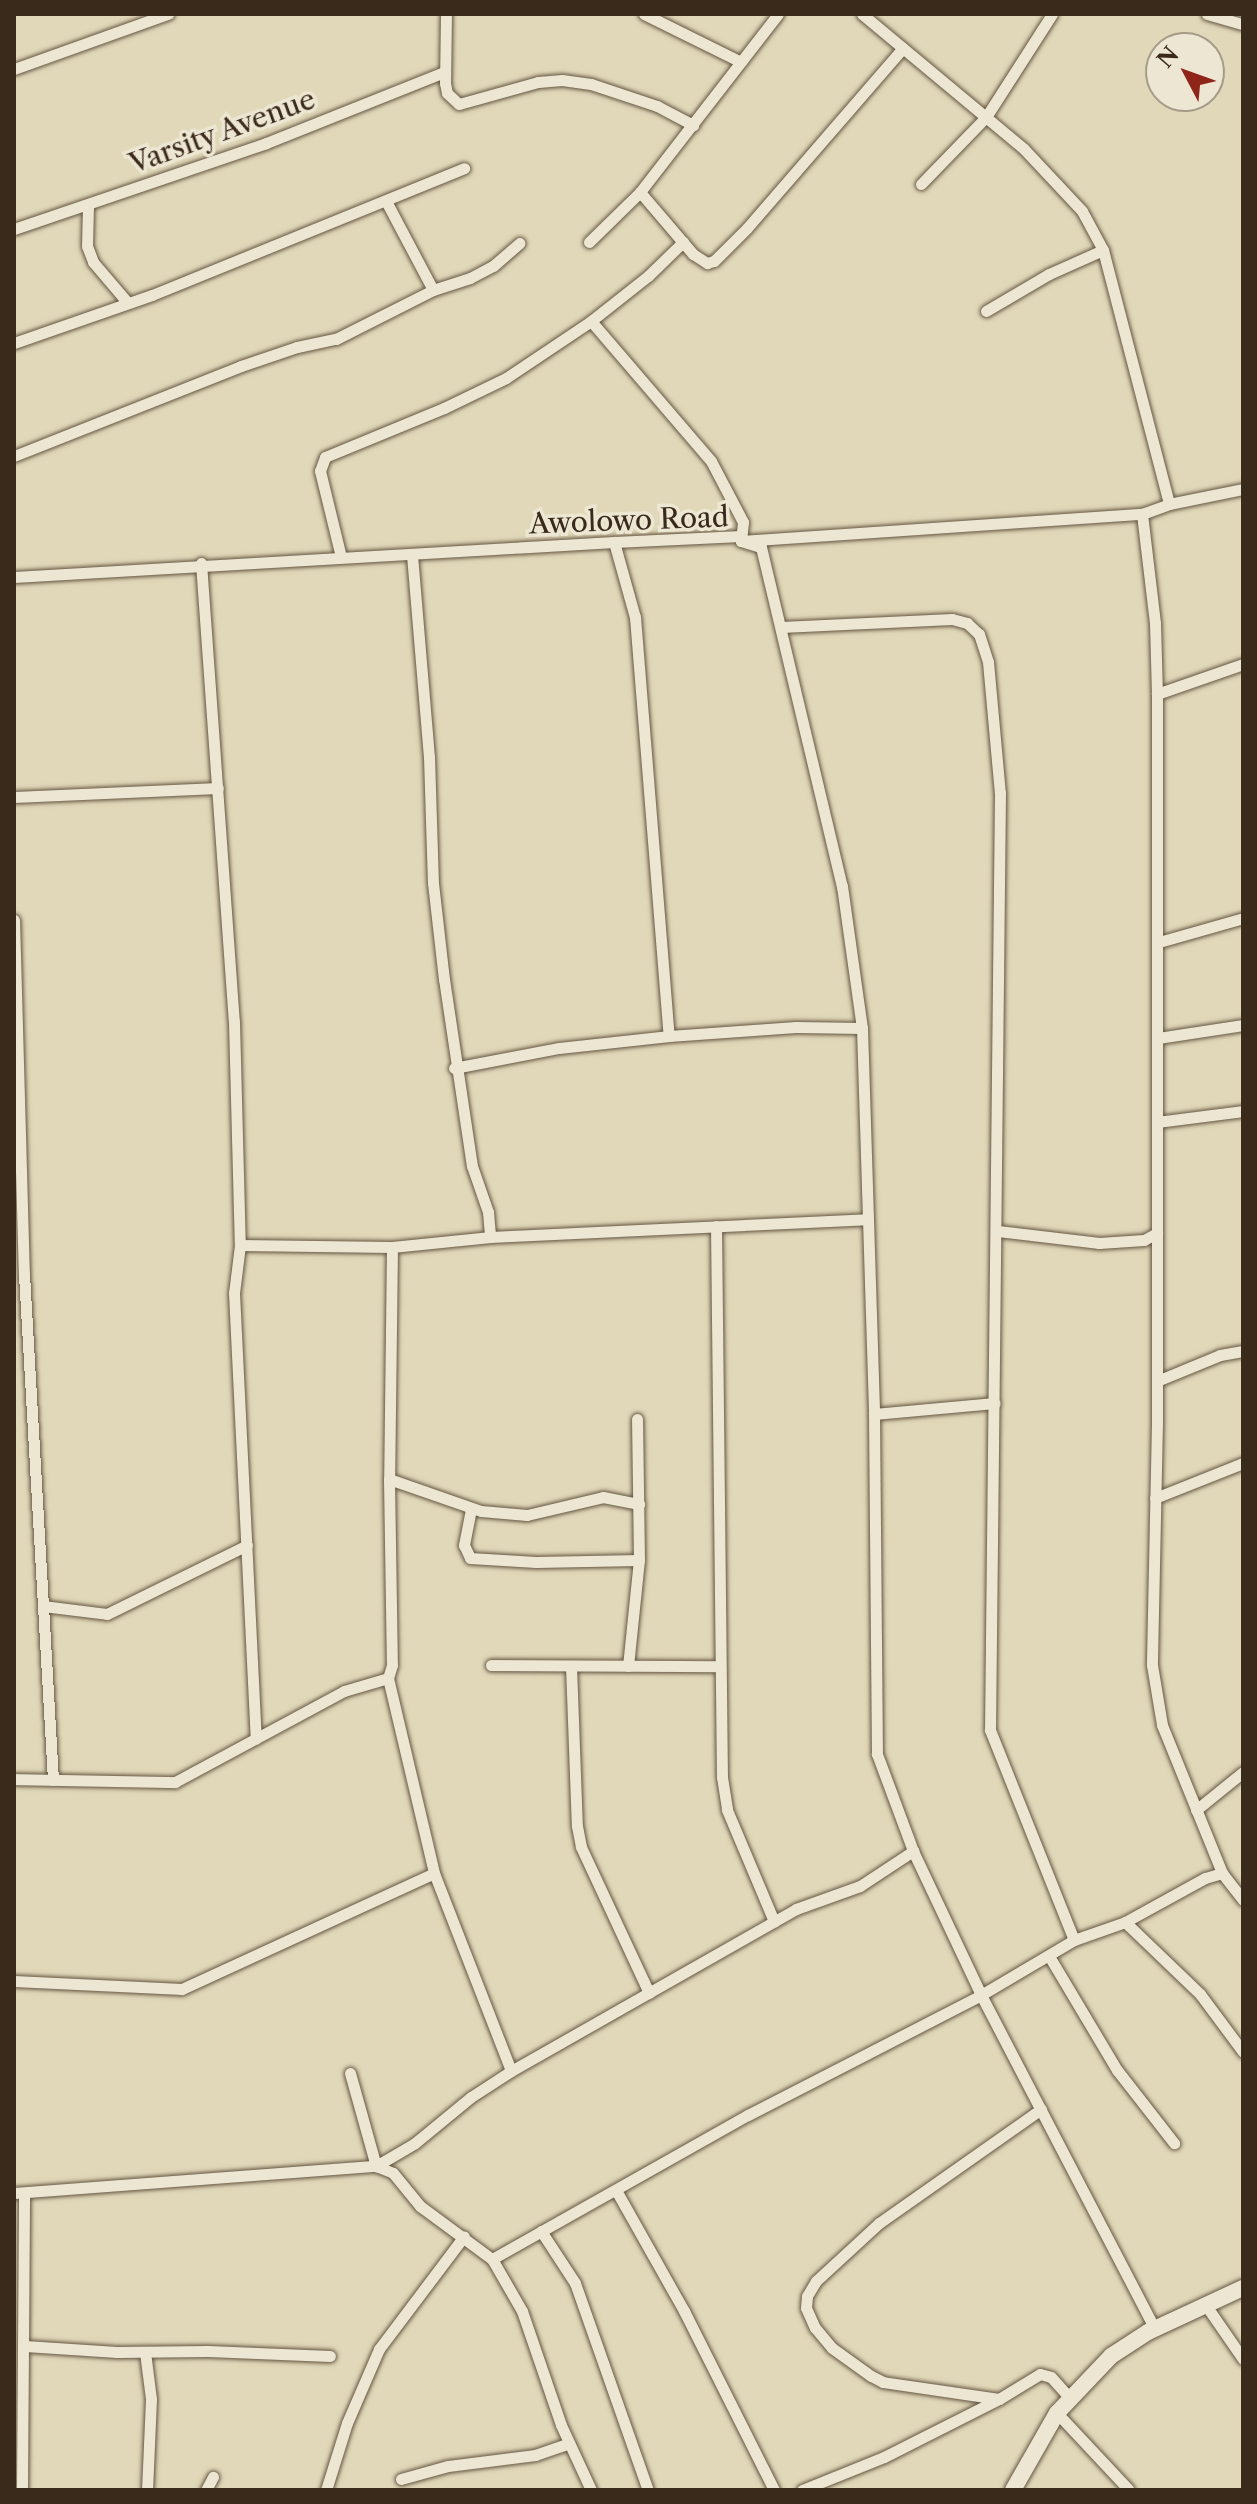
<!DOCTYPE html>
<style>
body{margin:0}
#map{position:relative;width:1257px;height:2504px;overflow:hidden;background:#e1d8b9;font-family:"Libre Caslon Text",serif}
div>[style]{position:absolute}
.roads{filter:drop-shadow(0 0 2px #645642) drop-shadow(0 0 2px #645642)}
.street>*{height:11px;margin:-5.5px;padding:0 5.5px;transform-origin:5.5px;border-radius:5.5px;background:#ece6d2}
.secondary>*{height:16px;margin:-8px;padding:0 8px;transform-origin:8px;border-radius:8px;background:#ece6d2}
span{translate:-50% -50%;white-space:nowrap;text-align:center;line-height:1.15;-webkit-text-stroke:7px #ece6d2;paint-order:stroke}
.street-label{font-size:28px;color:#3a2a1b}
.frame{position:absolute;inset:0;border:16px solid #3a2a1b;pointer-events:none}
.north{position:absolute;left:1145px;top:32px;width:80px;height:80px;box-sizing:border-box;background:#ece6d2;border:2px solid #a59b89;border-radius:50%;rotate:311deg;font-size:22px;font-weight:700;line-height:32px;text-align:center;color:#3a2a1b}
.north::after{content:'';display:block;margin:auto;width:28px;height:36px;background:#8f2418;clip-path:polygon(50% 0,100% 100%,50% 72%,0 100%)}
</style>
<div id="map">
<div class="roads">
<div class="street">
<i style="left:446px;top:14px;width:69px;rotate:90.8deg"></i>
<i style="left:445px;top:83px;width:10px;rotate:79deg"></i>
<i style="left:447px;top:93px;width:16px;rotate:43deg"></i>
<i style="left:459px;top:104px;width:82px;rotate:-15.6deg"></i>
<i style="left:538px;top:82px;width:24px;rotate:-5deg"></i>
<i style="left:562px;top:80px;width:29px;rotate:8deg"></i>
<i style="left:591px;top:84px;width:70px;rotate:18.4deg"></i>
<i style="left:657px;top:106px;width:41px;rotate:27.8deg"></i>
<i style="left:644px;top:14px;width:108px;rotate:26.3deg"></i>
<i style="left:862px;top:14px;width:211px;rotate:39.8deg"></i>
<i style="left:1024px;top:149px;width:85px;rotate:46.9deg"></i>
<i style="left:1082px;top:211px;width:44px;rotate:61.7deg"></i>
<i style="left:1103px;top:250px;width:262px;rotate:75.4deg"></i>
<i style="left:1207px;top:14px;width:37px;rotate:16deg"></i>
<i style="left:14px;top:69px;width:164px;rotate:-19.7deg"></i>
<i style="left:921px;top:184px;width:93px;rotate:-45.9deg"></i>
<i style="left:986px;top:117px;width:122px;rotate:-57.3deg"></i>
<i style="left:640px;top:192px;width:82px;rotate:49.5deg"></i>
<i style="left:693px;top:254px;width:17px;rotate:33deg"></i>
<i style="left:707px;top:263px;width:7px;rotate:-16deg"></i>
<i style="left:714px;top:261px;width:47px;rotate:-45deg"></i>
<i style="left:747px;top:228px;width:238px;rotate:-49.1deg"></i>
<i style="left:387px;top:203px;width:98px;rotate:62.1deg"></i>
<i style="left:88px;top:206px;width:40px;rotate:91.4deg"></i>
<i style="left:87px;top:246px;width:17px;rotate:69deg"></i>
<i style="left:93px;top:262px;width:54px;rotate:49.5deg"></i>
<i style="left:14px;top:229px;width:266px;rotate:-18.8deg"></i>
<i style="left:266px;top:143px;width:192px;rotate:-21.7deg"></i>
<i style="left:589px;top:242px;width:71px;rotate:-44.4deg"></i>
<i style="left:640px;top:192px;width:225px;rotate:-52.2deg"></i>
<i style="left:986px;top:311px;width:73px;rotate:-30.4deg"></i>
<i style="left:1049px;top:274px;width:59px;rotate:-24deg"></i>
<i style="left:591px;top:321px;width:184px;rotate:49.4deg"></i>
<i style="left:711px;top:461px;width:69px;rotate:62.3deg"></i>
<i style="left:743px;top:522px;width:19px;rotate:96deg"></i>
<i style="left:741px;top:541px;width:21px;rotate:17deg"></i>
<i style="left:761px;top:547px;width:349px;rotate:76.6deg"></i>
<i style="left:842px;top:886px;width:143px;rotate:82deg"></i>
<i style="left:862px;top:1028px;width:386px;rotate:88.2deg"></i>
<i style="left:874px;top:1414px;width:340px;rotate:89.5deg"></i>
<i style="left:877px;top:1754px;width:103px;rotate:69.6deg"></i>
<i style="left:913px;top:1851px;width:159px;rotate:64.7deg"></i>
<i style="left:981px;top:1995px;width:377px;rotate:62.5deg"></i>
<i style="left:14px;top:343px;width:146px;rotate:-19.2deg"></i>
<i style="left:152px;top:295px;width:337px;rotate:-22.1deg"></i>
<i style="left:14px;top:456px;width:244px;rotate:-21.6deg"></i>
<i style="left:241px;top:366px;width:59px;rotate:-18.7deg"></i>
<i style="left:297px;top:347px;width:40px;rotate:-12deg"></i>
<i style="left:336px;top:339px;width:109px;rotate:-26.8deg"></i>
<i style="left:433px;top:290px;width:39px;rotate:-18deg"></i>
<i style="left:470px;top:278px;width:26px;rotate:-28deg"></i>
<i style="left:493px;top:266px;width:35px;rotate:-41deg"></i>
<i style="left:1142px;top:514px;width:110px;rotate:83.2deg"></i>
<i style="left:1155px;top:623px;width:71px;rotate:88.4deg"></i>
<i style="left:1157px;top:694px;width:728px;rotate:90deg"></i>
<i style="left:1157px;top:1422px;width:243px;rotate:91.2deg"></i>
<i style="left:1152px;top:1665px;width:61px;rotate:80.5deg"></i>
<i style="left:1162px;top:1725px;width:160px;rotate:67.9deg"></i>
<i style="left:1222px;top:1873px;width:34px;rotate:52deg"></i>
<i style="left:614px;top:542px;width:78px;rotate:74.4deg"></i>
<i style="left:635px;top:617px;width:420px;rotate:85.4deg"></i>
<i style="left:412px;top:555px;width:203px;rotate:85.2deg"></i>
<i style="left:429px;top:757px;width:126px;rotate:88.2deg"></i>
<i style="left:433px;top:883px;width:97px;rotate:83.5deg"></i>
<i style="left:444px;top:979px;width:189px;rotate:81.5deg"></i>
<i style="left:472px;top:1166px;width:49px;rotate:70.8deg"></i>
<i style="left:488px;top:1212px;width:25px;rotate:85deg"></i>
<i style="left:341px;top:557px;width:89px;rotate:-103.7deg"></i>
<i style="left:320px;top:471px;width:15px;rotate:-70deg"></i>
<i style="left:325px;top:457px;width:129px;rotate:-22.4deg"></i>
<i style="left:444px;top:408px;width:69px;rotate:-25.8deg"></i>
<i style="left:506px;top:378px;width:102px;rotate:-33.8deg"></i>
<i style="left:591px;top:321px;width:73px;rotate:-38.3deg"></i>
<i style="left:648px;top:276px;width:49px;rotate:-44.2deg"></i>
<i style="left:201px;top:563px;width:460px;rotate:85.9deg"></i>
<i style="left:234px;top:1022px;width:223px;rotate:88.5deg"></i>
<i style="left:240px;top:1245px;width:48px;rotate:97.1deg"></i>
<i style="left:234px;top:1293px;width:446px;rotate:87.2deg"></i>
<i style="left:14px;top:577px;width:601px;rotate:-3.34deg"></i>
<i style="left:614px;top:542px;width:127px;rotate:-2.7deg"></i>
<i style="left:741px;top:536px;width:5px;rotate:90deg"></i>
<i style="left:741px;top:541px;width:402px;rotate:-3.9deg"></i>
<i style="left:1142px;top:514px;width:29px;rotate:-20deg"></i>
<i style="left:1169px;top:504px;width:76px;rotate:-11.5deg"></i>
<i style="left:781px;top:627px;width:171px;rotate:-2.7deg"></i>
<i style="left:952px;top:619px;width:16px;rotate:15deg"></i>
<i style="left:967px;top:623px;width:16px;rotate:43deg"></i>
<i style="left:979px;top:634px;width:29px;rotate:72deg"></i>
<i style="left:988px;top:662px;width:132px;rotate:84.8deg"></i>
<i style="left:1000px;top:793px;width:937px;rotate:90.61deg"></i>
<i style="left:990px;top:1730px;width:226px;rotate:68.2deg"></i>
<i style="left:1157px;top:694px;width:91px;rotate:-19.2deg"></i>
<i style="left:14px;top:797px;width:204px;rotate:-2.5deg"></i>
<i style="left:14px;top:920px;width:354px;rotate:88.4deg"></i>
<i style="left:24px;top:1274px;width:507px;rotate:86.72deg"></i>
<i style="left:1159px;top:942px;width:87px;rotate:-15.9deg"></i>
<i style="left:1158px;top:1038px;width:86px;rotate:-8.7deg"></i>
<i style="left:454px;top:1068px;width:107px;rotate:-10.8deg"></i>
<i style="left:559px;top:1048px;width:111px;rotate:-6.2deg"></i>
<i style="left:669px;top:1036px;width:127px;rotate:-4.1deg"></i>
<i style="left:796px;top:1027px;width:66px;rotate:0.9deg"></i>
<i style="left:1157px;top:1122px;width:87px;rotate:-7.3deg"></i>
<i style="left:716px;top:1226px;width:551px;rotate:89.38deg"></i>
<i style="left:722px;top:1777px;width:33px;rotate:81deg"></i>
<i style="left:727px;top:1810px;width:121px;rotate:67.1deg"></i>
<i style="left:998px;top:1231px;width:102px;rotate:6.8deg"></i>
<i style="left:1099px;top:1243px;width:45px;rotate:-3.8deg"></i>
<i style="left:1144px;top:1240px;width:15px;rotate:-28deg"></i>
<i style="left:240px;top:1245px;width:152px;rotate:0.8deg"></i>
<i style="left:392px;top:1247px;width:99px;rotate:-5.8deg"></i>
<i style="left:490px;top:1237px;width:377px;rotate:-2.7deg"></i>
<i style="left:392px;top:1247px;width:232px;rotate:90.7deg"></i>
<i style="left:389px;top:1479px;width:186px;rotate:89.1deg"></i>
<i style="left:392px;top:1665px;width:14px;rotate:107deg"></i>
<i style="left:388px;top:1678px;width:200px;rotate:76.7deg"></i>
<i style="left:434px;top:1873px;width:212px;rotate:68.7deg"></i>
<i style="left:1157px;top:1381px;width:68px;rotate:-22.4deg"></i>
<i style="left:1220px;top:1355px;width:23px;rotate:-10deg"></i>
<i style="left:874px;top:1414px;width:121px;rotate:-5.2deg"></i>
<i style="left:389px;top:1479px;width:97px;rotate:19.2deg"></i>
<i style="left:481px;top:1511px;width:46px;rotate:5deg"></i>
<i style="left:527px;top:1515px;width:78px;rotate:-13.3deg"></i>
<i style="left:603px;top:1497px;width:37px;rotate:11deg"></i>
<i style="left:1155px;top:1498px;width:95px;rotate:-21.7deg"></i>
<i style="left:471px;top:1509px;width:37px;rotate:101deg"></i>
<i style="left:464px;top:1545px;width:14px;rotate:65deg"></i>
<i style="left:470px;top:1558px;width:66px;rotate:3.5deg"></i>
<i style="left:536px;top:1562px;width:103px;rotate:-1.1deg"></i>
<i style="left:43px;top:1606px;width:64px;rotate:7.1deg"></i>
<i style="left:107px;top:1614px;width:156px;rotate:-26.2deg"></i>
<i style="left:491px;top:1665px;width:229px;rotate:0.3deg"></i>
<i style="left:571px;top:1666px;width:160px;rotate:87.9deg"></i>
<i style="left:577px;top:1826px;width:21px;rotate:79deg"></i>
<i style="left:581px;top:1847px;width:161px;rotate:65deg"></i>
<i style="left:628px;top:1666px;width:107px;rotate:-84.1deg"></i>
<i style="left:639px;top:1560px;width:141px;rotate:-90.8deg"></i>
<i style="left:14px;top:1779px;width:161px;rotate:1.1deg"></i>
<i style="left:175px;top:1782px;width:192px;rotate:-28.3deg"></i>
<i style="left:344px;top:1691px;width:46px;rotate:-16.5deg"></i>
<i style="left:1196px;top:1810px;width:60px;rotate:-39deg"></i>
<i style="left:1125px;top:1922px;width:104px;rotate:43.8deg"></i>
<i style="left:1200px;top:1994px;width:72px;rotate:53.4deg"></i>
<i style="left:1049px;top:1956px;width:133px;rotate:59.2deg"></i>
<i style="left:1117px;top:2070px;width:93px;rotate:52deg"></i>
<i style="left:14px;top:1981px;width:168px;rotate:2.7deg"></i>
<i style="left:182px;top:1989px;width:277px;rotate:-24.7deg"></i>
<i style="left:350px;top:2073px;width:97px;rotate:74.4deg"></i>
<i style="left:376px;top:2166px;width:45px;rotate:-30.5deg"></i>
<i style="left:415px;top:2143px;width:72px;rotate:-39.4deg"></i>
<i style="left:471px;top:2097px;width:48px;rotate:-33deg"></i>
<i style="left:511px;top:2071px;width:328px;rotate:-29.6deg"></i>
<i style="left:796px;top:1909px;width:68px;rotate:-19.8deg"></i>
<i style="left:860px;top:1886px;width:64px;rotate:-33.4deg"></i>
<i style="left:617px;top:2192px;width:137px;rotate:60.6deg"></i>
<i style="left:684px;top:2311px;width:200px;rotate:63.3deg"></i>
<i style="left:14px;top:2193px;width:363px;rotate:-4.3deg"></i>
<i style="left:376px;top:2166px;width:18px;rotate:22deg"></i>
<i style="left:393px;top:2173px;width:43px;rotate:50.7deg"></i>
<i style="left:420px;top:2206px;width:89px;rotate:36.4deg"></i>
<i style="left:492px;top:2259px;width:60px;rotate:60deg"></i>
<i style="left:522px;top:2311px;width:120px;rotate:71.1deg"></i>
<i style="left:561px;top:2425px;width:72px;rotate:65.2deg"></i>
<i style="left:541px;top:2231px;width:62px;rotate:56.8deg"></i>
<i style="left:575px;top:2283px;width:219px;rotate:70.6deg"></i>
<i style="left:492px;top:2259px;width:294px;rotate:-29.4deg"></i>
<i style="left:748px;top:2115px;width:262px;rotate:-27.2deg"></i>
<i style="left:981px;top:1995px;width:108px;rotate:-30.6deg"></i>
<i style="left:1074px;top:1940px;width:54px;rotate:-19.4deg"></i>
<i style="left:1125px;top:1922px;width:91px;rotate:-28.8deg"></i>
<i style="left:1205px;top:1878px;width:18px;rotate:-16deg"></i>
<i style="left:1207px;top:2307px;width:63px;rotate:55.3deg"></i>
<i style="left:25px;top:2346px;width:92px;rotate:3.7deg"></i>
<i style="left:117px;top:2352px;width:91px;rotate:-0.6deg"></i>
<i style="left:208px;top:2351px;width:122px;rotate:2.3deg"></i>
<i style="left:145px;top:2352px;width:47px;rotate:82.7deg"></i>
<i style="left:151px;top:2399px;width:91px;rotate:92.5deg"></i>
<i style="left:999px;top:2399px;width:117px;rotate:-171.7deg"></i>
<i style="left:883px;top:2382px;width:13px;rotate:-153deg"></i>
<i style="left:871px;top:2376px;width:48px;rotate:-144.3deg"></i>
<i style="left:832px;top:2348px;width:26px;rotate:-130deg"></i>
<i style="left:815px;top:2328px;width:22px;rotate:-114deg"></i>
<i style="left:806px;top:2308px;width:12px;rotate:-85deg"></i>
<i style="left:807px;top:2296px;width:17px;rotate:-59deg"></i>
<i style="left:816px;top:2281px;width:86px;rotate:-42.6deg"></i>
<i style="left:879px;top:2223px;width:198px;rotate:-35.1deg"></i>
<i style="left:1057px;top:2413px;width:105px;rotate:46.9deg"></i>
<i style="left:401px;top:2479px;width:49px;rotate:-15.5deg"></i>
<i style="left:448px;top:2466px;width:88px;rotate:-7.2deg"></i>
<i style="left:535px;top:2455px;width:36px;rotate:-19deg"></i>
<i style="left:22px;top:2490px;width:297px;rotate:-89.6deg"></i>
<i style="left:206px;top:2490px;width:15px;rotate:-62deg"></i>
<i style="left:326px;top:2490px;width:70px;rotate:-72.6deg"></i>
<i style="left:347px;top:2423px;width:81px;rotate:-66.6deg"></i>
<i style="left:379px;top:2349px;width:141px;rotate:-53deg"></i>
<i style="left:802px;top:2490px;width:88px;rotate:-21.9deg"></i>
<i style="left:884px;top:2457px;width:129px;rotate:-26.8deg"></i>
<i style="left:999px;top:2399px;width:48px;rotate:-31.4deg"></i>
<i style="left:1040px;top:2374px;width:11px;rotate:15deg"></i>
<i style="left:1051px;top:2377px;width:27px;rotate:48deg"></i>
</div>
<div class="secondary">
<i style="left:1013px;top:2490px;width:89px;rotate:-60.3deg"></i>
<i style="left:1057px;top:2413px;width:79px;rotate:-46.5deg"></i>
<i style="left:1111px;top:2356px;width:44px;rotate:-33deg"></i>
<i style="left:1148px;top:2332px;width:105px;rotate:-24.9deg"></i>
</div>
</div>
<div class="street-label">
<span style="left:222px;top:131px;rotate:-20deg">Varsity Avenue</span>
<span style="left:629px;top:520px;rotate:-2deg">Awolowo Road</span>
</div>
<div class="frame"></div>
<div class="north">N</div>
</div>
